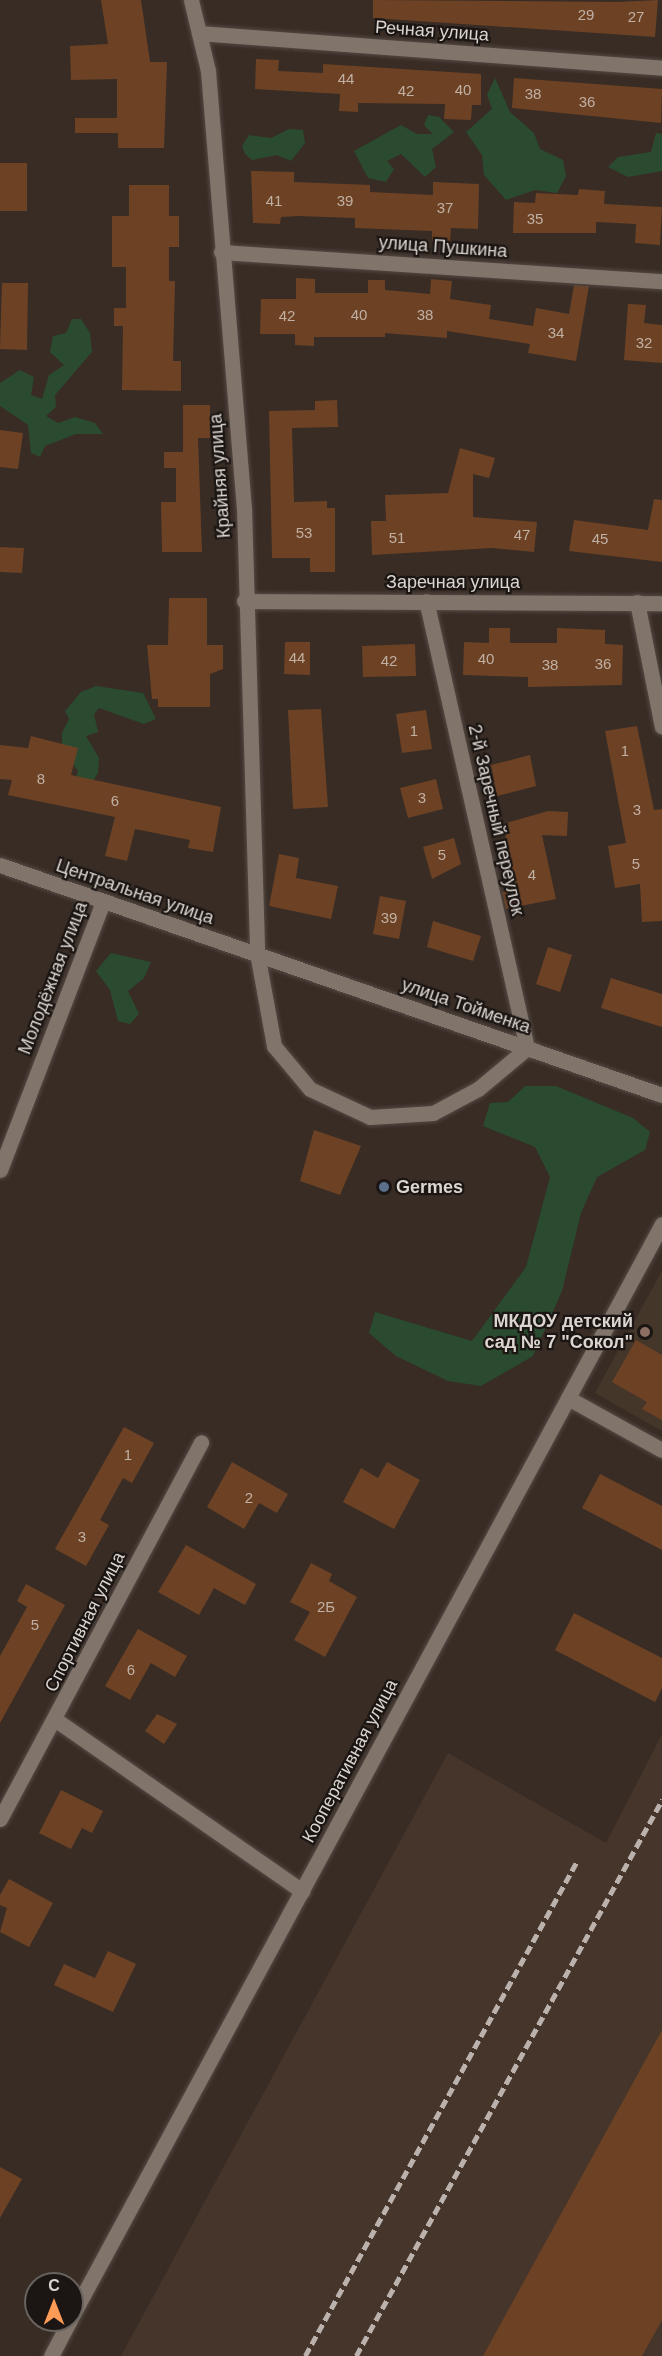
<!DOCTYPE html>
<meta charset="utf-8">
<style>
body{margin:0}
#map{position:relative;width:662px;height:2356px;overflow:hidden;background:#382c25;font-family:Helvetica,sans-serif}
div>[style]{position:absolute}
.built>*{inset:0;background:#46352a}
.education>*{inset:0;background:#45362a}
.green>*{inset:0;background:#2a4b2f}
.building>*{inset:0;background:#6d4224}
.roads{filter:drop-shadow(0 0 2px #544a44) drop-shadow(0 0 2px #544a44)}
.minor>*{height:15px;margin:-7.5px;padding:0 7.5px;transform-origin:7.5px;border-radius:7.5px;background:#81746b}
.rail>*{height:4.5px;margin-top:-2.25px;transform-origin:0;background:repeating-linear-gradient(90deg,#bbb2ad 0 9px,transparent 0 13.5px)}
.dots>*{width:16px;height:16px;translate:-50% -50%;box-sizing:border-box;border:3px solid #1b1613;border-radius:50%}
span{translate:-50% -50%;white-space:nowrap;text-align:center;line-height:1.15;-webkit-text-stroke:4.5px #1b1613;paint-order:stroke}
.number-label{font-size:15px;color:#c0b0a4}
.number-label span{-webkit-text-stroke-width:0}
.street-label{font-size:18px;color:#dcd4cf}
.poi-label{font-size:18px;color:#dcd4cf;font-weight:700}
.left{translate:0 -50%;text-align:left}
.right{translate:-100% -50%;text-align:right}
.north{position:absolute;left:24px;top:2272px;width:60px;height:60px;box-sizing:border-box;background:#1b1613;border:2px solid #68625e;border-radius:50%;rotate:0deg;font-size:16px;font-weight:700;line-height:24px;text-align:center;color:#dcd4cf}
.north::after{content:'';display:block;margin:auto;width:21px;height:27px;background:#fe9c57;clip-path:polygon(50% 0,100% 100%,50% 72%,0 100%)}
</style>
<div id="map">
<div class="built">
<i style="clip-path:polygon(662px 1734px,662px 2356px,121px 2356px,448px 1753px,606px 1843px)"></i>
</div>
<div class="education">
<i style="clip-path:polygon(662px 1271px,662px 1431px,595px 1393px)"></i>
</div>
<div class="green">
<i style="clip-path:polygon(495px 78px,510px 112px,534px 133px,540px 149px,563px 160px,566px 176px,557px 193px,535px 190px,506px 200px,484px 175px,482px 155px,466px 132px,492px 109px,487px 95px)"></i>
<i style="clip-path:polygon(428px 115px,439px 117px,454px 132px,432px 149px,436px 167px,425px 177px,401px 154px,387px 161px,394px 169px,386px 182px,368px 178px,354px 151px,401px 125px,417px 134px,433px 134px,424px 125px)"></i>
<i style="clip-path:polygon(289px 129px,303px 130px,305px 143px,291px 161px,277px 155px,252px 160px,245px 154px,242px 146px,249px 135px,271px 138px)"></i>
<i style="clip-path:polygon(656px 133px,662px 134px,662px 171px,628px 177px,608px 167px,618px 157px,651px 152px)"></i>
<i style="clip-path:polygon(72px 319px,81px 319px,90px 333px,92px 352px,55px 395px,56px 407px,46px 416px,58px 423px,75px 417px,95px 423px,103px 434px,76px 434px,45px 446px,40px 457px,31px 453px,28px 425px,0 406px,0 383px,20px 370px,34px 377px,31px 395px,42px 399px,49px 375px,64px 365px,50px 352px,53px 336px,66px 333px)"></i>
<i style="clip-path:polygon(96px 686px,143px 693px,156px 719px,144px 724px,99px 708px,94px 714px,98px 732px,86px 736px,99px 758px,98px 773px,86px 792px,73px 785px,78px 771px,62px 748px,62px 733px,69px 719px,65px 711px,81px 692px)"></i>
<i style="clip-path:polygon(111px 953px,151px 962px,144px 978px,128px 991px,139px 1014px,130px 1024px,118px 1021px,110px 990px,96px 971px)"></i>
<i style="clip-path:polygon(525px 1086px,556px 1086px,633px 1118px,650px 1132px,645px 1150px,597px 1177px,581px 1213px,562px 1291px,533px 1356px,481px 1386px,448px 1381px,396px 1356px,369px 1333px,375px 1312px,472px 1341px,526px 1267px,550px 1177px,535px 1147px,483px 1126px,490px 1103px,508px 1102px)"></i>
</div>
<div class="building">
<i style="clip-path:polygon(101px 0,141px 0,150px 62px,167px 62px,164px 148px,118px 148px,118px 133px,75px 133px,75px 118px,117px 118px,117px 79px,71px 80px,70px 46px,108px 44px)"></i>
<i style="clip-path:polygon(373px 0,618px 2px,658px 0,655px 37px,373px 18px)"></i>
<i style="clip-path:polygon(256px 59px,279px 60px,278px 71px,323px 73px,323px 64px,481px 74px,481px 105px,472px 105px,471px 120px,444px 119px,445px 104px,358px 103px,358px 112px,339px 111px,340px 94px,255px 89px)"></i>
<i style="clip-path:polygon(514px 78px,662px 89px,661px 123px,512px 108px)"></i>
<i style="clip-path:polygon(0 163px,27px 163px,27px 211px,0 211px)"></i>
<i style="clip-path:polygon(251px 171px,294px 172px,294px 182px,370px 185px,370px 192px,433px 195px,433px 182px,479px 184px,478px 229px,451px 228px,450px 242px,432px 241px,432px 231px,355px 228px,355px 218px,298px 216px,281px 217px,280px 224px,253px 223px)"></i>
<i style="clip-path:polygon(129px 185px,169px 185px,169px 216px,179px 216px,179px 247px,169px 247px,169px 281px,175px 281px,173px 361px,181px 361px,181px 391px,122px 390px,123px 326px,114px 326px,114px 308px,126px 308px,126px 267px,112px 267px,112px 216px,129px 216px)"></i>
<i style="clip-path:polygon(579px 189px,605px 191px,604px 204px,662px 207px,660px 245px,635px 243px,636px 224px,596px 222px,596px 233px,513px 233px,514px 202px,535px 203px,536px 193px,578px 195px)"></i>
<i style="clip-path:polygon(296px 278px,315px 279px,315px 293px,368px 293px,368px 280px,385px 280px,385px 290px,430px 294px,431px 279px,452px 281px,450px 299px,491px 305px,489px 319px,533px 326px,536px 308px,569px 314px,574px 285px,589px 286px,576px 361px,528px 353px,530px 344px,447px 331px,447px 338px,385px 333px,385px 337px,314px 337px,314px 346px,295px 345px,295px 334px,260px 334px,261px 299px,296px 299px)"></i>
<i style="clip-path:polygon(2px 283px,28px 283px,27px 350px,0 349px)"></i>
<i style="clip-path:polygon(628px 304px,646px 305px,644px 323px,662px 325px,662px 363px,624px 360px)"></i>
<i style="clip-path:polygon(337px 400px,338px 427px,292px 428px,294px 502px,327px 501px,327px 508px,335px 508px,335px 572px,310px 572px,310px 558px,272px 558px,269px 411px,315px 410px,315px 401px)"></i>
<i style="clip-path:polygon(183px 405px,210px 405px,210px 438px,198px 438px,202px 552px,162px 552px,161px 502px,176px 502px,176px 468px,164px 468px,164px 452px,183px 452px)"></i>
<i style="clip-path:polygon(0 430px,23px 433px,18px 469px,0 467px)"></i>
<i style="clip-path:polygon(460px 448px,495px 458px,489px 478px,473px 474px,473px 517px,537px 522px,534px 552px,492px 548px,372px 555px,371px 521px,386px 521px,385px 495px,448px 493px)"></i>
<i style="clip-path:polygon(654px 499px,662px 500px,662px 562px,569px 551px,574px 520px,648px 530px)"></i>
<i style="clip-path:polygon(0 547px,24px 548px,22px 573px,0 572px)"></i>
<i style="clip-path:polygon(169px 598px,207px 598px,207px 645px,223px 645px,223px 669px,210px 674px,210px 707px,158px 707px,158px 699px,152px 699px,147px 645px,168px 645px)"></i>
<i style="clip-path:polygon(489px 628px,510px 628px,510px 643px,557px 643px,557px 628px,605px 630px,605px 644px,623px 645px,622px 685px,528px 687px,528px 677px,463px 675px,464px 642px,489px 643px)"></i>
<i style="clip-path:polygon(285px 642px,310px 642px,310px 675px,284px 674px)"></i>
<i style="clip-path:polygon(415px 644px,416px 676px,363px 677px,362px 646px)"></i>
<i style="clip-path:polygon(321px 709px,328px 807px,293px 809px,288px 710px)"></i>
<i style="clip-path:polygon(426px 710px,432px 749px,402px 753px,396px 714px)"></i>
<i style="clip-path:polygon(637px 726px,654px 810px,662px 809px,662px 921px,642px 922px,640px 884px,615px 888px,608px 846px,626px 843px,605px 731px)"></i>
<i style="clip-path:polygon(31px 736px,78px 748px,71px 775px,221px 807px,213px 852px,188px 848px,190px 840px,135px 829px,127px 861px,105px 856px,115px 817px,8px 795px,12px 780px,0 779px,0 745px,28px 748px)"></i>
<i style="clip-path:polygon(530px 755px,536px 786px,497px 796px,491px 765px)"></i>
<i style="clip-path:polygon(436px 779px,443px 809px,408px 818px,400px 788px)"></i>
<i style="clip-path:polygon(548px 811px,568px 812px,567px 836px,542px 835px,556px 899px,506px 909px,502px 892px,516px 889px,503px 824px)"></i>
<i style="clip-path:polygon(454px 838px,461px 864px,432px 879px,423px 847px)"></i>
<i style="clip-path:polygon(279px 854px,299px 858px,296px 878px,338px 886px,331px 919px,269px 906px)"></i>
<i style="clip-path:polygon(380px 896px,406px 901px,399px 939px,373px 934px)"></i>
<i style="clip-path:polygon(433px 921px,481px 936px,473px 961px,427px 947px)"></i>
<i style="clip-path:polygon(548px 947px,572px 955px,560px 992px,536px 984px)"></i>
<i style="clip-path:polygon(611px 978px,662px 994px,662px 1027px,601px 1008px)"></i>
<i style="clip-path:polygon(314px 1130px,361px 1146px,340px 1195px,300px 1181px)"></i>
<i style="clip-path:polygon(636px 1340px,662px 1355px,662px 1420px,642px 1409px,647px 1402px,612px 1382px)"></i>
<i style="clip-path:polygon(124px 1427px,154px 1443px,132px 1483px,123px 1478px,100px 1520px,109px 1525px,86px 1566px,55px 1549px)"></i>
<i style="clip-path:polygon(232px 1462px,288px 1494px,277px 1513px,259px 1503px,244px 1529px,207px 1507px)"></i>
<i style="clip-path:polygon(387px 1462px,420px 1480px,394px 1529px,343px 1502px,361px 1468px,378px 1478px)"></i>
<i style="clip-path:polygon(600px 1474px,662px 1506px,662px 1550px,582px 1508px)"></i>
<i style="clip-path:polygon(186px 1545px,256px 1584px,245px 1605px,214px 1588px,199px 1615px,158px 1592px)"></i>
<i style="clip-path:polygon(311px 1563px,332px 1574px,329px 1581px,357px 1597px,325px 1657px,294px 1640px,310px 1612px,290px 1602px)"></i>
<i style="clip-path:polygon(26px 1584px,65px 1605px,0 1723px,0 1656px,27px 1607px,17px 1601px)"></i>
<i style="clip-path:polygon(574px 1613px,662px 1658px,662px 1688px,655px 1702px,555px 1650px)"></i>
<i style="clip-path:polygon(138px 1629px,187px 1656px,175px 1677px,151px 1663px,130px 1700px,105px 1686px)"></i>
<i style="clip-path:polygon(157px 1714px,177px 1724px,164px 1744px,145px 1731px)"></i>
<i style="clip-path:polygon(61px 1790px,103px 1811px,92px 1833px,82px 1828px,71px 1849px,39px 1833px)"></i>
<i style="clip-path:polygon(9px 1879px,53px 1903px,29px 1947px,0 1932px,7px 1908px,0 1905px,0 1895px)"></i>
<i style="clip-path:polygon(108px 1951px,136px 1964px,113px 2012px,54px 1985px,64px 1964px,95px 1978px)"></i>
<i style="clip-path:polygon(662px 2030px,662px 2320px,642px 2356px,483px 2356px)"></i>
<i style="clip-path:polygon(0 2167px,22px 2179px,0 2218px)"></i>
</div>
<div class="roads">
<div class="minor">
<i style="left:191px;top:0;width:73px;rotate:76.5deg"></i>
<i style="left:208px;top:71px;width:438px;rotate:85.3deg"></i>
<i style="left:244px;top:508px;width:445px;rotate:88.3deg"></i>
<i style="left:257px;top:953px;width:95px;rotate:79.6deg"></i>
<i style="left:274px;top:1046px;width:56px;rotate:50.1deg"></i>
<i style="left:310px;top:1089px;width:66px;rotate:25deg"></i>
<i style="left:370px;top:1117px;width:63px;rotate:-3.6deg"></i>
<i style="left:433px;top:1113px;width:51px;rotate:-28.1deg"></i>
<i style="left:478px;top:1089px;width:64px;rotate:-39.9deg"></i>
<i style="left:527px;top:1048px;width:458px;rotate:-102.7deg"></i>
<i style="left:199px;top:33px;width:464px;rotate:4.3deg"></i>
<i style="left:221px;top:252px;width:442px;rotate:3.8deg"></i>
<i style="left:244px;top:601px;width:418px;rotate:0.3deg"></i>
<i style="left:637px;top:602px;width:127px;rotate:78.7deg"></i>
<i style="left:0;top:865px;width:701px;rotate:19.16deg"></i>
<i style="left:0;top:1170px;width:288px;rotate:-69deg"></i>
<i style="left:568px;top:1398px;width:107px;rotate:29deg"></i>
<i style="left:56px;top:1720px;width:300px;rotate:34.8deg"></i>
<i style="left:0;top:1819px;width:427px;rotate:-61.9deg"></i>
<i style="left:72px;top:2316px;width:1241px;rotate:-61.62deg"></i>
<i style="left:51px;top:2356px;width:41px;rotate:-62.2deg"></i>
</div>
</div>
<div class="rail">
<i style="left:305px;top:2356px;width:563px;rotate:-61.2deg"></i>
<i style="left:356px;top:2356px;width:635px;rotate:-61.17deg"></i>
</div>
<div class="dots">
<i style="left:384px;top:1187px;background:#5c6f8a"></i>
<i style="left:645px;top:1332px;background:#8d6e63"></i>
</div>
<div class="number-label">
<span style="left:586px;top:15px">29</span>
<span style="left:636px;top:17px">27</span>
<span style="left:346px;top:79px">44</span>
<span style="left:463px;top:90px">40</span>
<span style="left:406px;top:91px">42</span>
<span style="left:533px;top:94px">38</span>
<span style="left:587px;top:102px">36</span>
<span style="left:274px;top:201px">41</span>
<span style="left:345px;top:201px">39</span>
<span style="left:445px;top:208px">37</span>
<span style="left:535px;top:219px">35</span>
<span style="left:359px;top:315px">40</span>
<span style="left:425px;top:315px">38</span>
<span style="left:287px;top:316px">42</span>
<span style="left:556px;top:333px">34</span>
<span style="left:644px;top:343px">32</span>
<span style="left:304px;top:533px">53</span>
<span style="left:522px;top:535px">47</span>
<span style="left:397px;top:538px">51</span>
<span style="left:600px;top:539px">45</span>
<span style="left:297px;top:658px">44</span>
<span style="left:486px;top:659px">40</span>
<span style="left:389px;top:661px">42</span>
<span style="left:603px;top:664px">36</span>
<span style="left:550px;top:665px">38</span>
<span style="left:414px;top:731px">1</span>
<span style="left:625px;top:751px">1</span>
<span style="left:41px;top:779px">8</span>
<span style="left:422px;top:798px">3</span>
<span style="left:115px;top:801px">6</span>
<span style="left:637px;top:810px">3</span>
<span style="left:442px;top:855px">5</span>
<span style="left:636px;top:864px">5</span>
<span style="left:532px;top:875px">4</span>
<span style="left:389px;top:918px">39</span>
<span style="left:128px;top:1455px">1</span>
<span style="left:249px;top:1498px">2</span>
<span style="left:82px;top:1537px">3</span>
<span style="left:326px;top:1607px">2Б</span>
<span style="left:35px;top:1625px">5</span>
<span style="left:131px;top:1670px">6</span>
</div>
<div class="street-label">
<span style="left:432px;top:31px;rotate:4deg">Речная улица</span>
<span style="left:443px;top:247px;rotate:4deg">улица Пушкина</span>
<span style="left:220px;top:476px;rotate:-94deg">Крайняя улица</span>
<span style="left:453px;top:582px">Заречная улица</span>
<span style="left:496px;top:820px;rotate:77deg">2-й Заречный переулок</span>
<span style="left:135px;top:892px;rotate:19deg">Центральная улица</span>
<span style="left:53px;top:978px;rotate:-69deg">Молодёжная улица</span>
<span style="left:466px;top:1006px;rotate:19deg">улица Тойменка</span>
<span style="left:85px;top:1622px;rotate:-63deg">Спортивная улица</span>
<span style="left:350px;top:1761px;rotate:-62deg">Кооперативная улица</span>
</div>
<div class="poi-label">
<span class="left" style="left:396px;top:1187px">Germes</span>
<span class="right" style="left:633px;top:1332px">МКДОУ детский<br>сад № 7 "Сокол"</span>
</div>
<div class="north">С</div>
</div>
